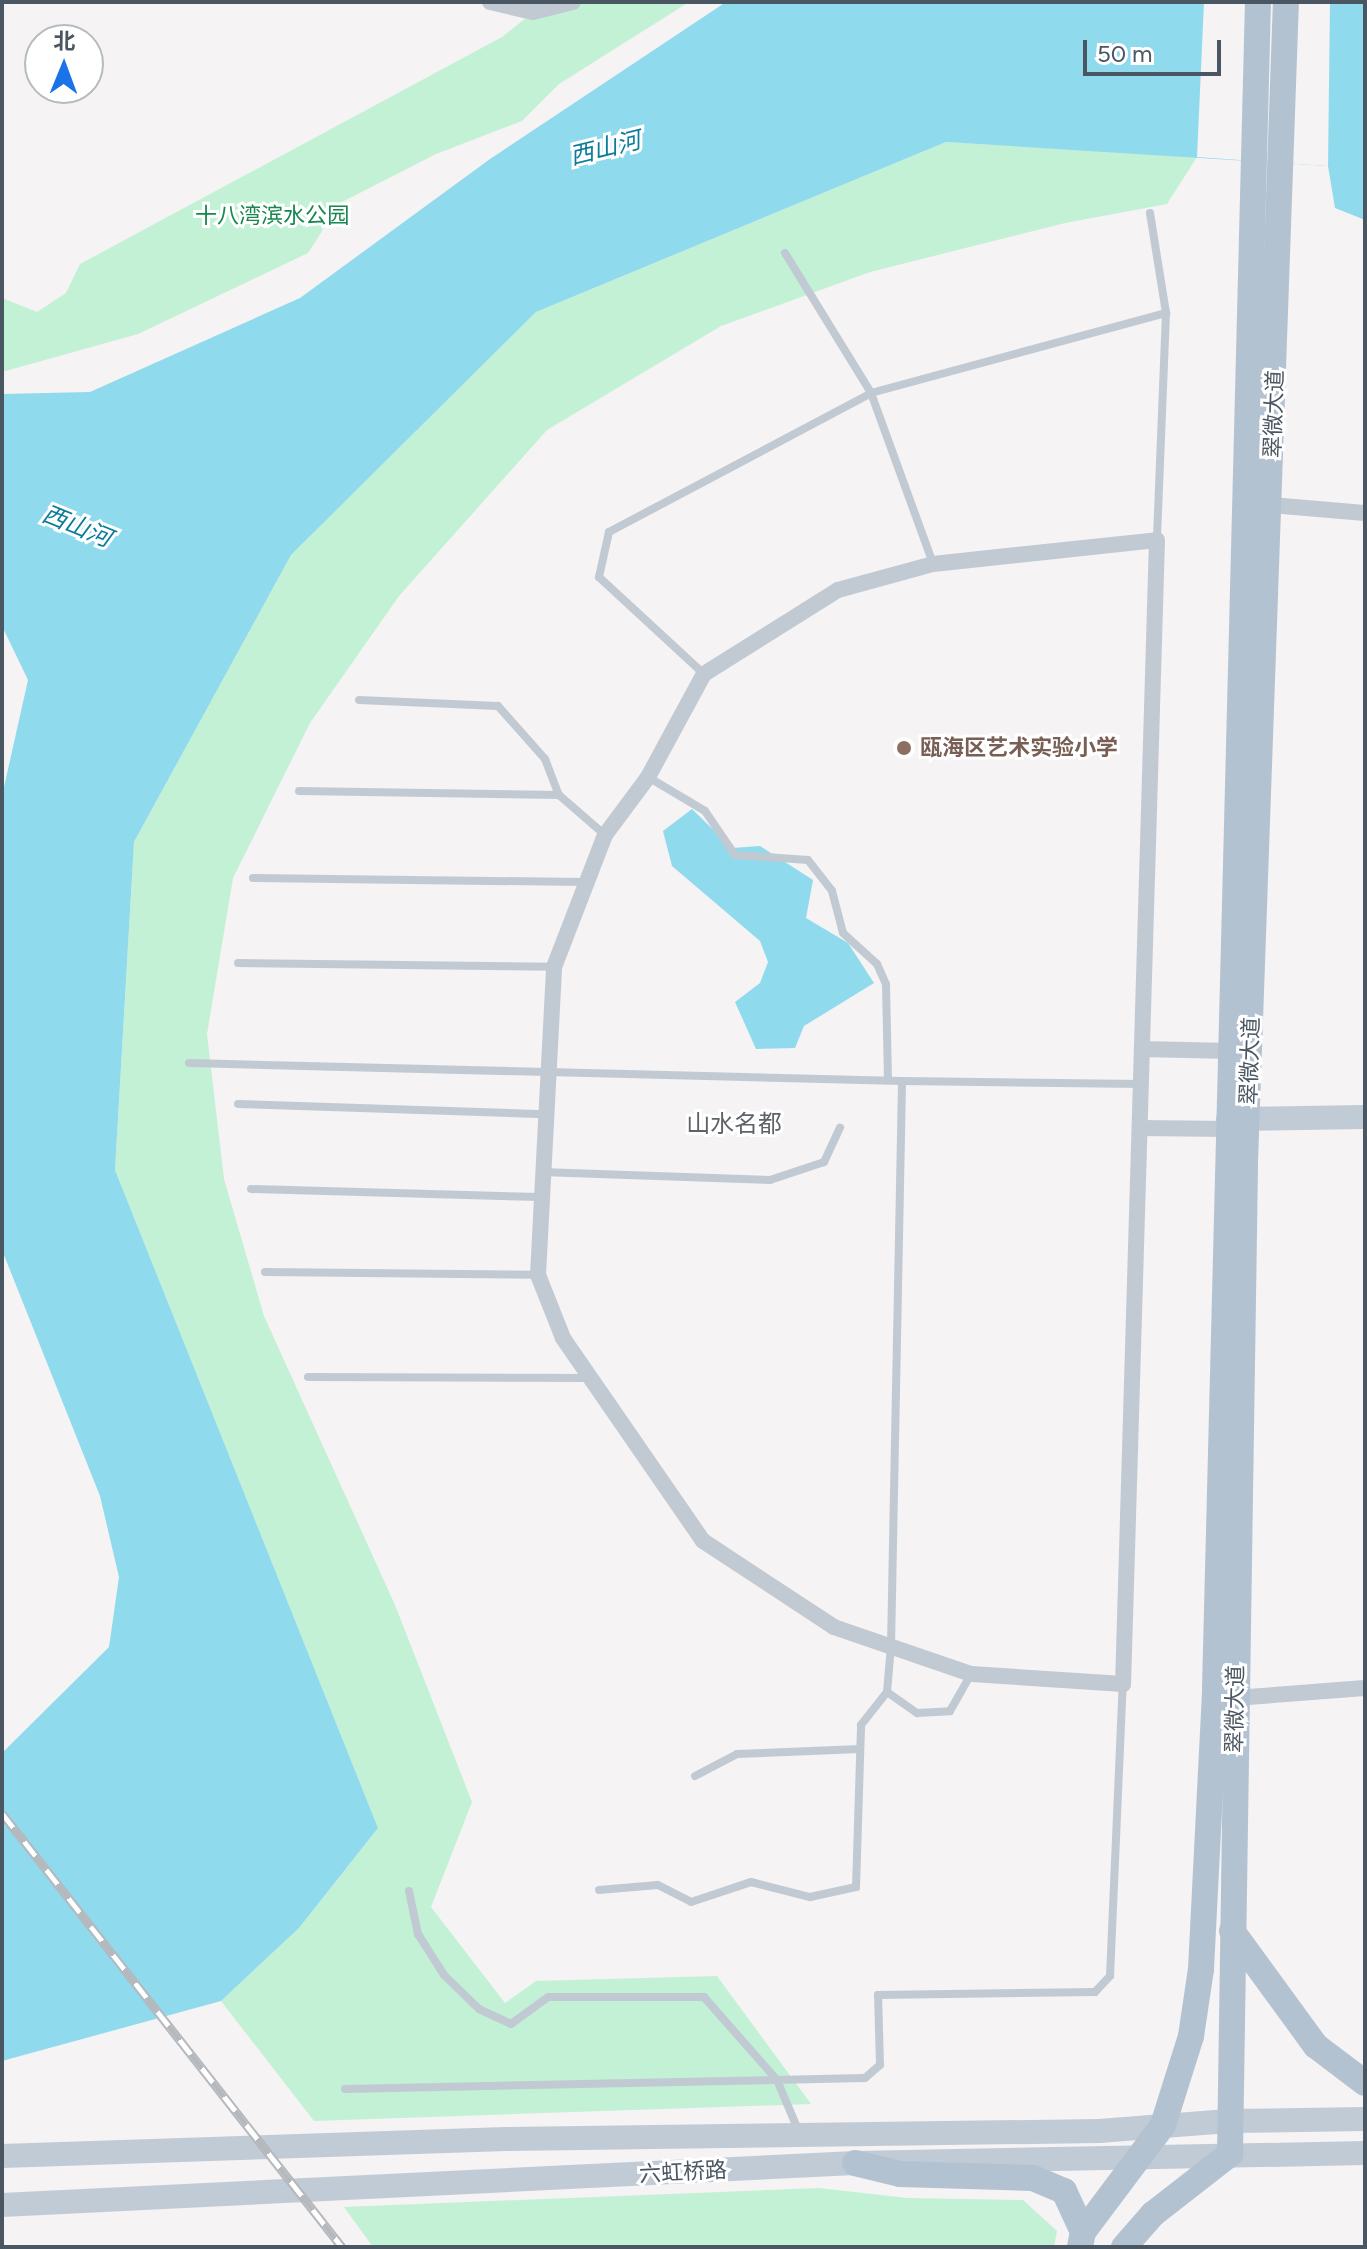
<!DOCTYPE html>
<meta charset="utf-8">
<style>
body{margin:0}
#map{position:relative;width:1367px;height:2249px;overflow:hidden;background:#f5f3f3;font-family:Figtree,"Noto Sans SC",sans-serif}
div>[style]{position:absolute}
.green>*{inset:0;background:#c3f1d5}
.water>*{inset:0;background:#90daee}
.pier>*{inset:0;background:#f5f3f3}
.lane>*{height:8px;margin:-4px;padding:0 4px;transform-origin:4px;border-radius:4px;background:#c1cad2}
.street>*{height:16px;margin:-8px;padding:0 8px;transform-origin:8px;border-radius:8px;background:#c1cad2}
.secondary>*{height:24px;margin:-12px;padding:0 12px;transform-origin:12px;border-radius:12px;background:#c1cbd6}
.primary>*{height:26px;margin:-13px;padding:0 13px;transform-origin:13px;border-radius:13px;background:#b3c2d1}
.rail>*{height:9px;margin-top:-4.5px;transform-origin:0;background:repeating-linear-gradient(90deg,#fff 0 18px,#b5b8bd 0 36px);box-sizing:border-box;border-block:2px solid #b5b8bd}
.dots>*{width:22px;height:22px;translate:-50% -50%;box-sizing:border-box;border:4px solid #fff;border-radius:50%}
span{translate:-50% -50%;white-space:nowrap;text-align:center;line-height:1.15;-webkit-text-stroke:6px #fff;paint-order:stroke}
.park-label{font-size:22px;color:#17864f}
.street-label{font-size:22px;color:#4a5661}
.education-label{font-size:22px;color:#785e54;font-weight:700}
.left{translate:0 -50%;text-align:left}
.water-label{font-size:24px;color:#0c7c9b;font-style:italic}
.neighbourhood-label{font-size:24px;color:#5f6368}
.frame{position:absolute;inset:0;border:4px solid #4a5661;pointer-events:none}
.north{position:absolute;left:24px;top:24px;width:80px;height:80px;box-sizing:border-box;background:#fff;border:2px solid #b7bbc0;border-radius:50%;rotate:1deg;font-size:22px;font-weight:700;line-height:32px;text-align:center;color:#4a5661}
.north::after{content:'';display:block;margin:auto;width:28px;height:36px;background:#1a73e8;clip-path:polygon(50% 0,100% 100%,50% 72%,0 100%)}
.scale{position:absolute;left:1083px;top:40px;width:138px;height:36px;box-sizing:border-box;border:4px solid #4a5661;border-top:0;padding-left:10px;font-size:24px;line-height:28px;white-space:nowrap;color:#4a5661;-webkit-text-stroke:6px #fff;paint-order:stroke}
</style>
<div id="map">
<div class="green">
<i style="clip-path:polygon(546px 2px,689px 2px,559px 84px,522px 121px,436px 154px,340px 203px,308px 253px,138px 334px,2px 372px,2px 298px,37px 312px,66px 293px,80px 264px,502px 37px)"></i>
<i style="clip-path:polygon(946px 142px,1197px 157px,1167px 204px,1065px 223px,870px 272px,721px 326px,547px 430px,399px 596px,310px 723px,233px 878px,207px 1034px,224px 1179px,264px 1316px,395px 1605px,472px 1802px,431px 1907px,505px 2003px,536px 1981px,717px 1976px,811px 2104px,314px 2121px,221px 2001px,299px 1928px,378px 1828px,115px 1170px,134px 842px,291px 555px,536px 312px)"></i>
<i style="clip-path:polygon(819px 2188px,907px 2198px,1023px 2200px,1057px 2231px,1054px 2247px,373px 2247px,344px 2207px)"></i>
</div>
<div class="water">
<i style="clip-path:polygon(726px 2px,1365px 2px,1365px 220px,1335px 208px,1328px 166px,946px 142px,536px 312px,291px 555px,134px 842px,115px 1170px,378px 1828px,299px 1928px,221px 2001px,2px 2061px,2px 1753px,109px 1647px,119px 1577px,100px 1496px,2px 1250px,2px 796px,28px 680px,2px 626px,2px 394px,90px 392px,300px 298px,490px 159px)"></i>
<i style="clip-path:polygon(692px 809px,732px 848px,760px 846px,813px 880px,806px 918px,848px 943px,874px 983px,804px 1026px,795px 1048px,756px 1049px,735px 1002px,760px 983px,768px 962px,760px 941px,672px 866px,663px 831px)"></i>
</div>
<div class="pier">
<i style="clip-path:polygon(1204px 2px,1330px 2px,1328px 166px,1197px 157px)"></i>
</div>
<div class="lane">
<i style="left:1150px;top:213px;width:101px;rotate:80.9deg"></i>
<i style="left:1166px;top:313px;width:227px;rotate:92.3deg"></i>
<i style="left:785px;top:253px;width:164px;rotate:58.4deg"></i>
<i style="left:871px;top:393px;width:181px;rotate:70deg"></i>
<i style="left:704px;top:674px;width:143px;rotate:-137.3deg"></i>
<i style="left:599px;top:577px;width:46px;rotate:-77.5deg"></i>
<i style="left:609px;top:532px;width:297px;rotate:-27.9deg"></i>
<i style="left:871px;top:393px;width:306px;rotate:-15.2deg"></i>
<i style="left:359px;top:700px;width:139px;rotate:2.5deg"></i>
<i style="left:498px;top:706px;width:71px;rotate:48.4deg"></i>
<i style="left:545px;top:759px;width:39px;rotate:69deg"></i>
<i style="left:648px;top:777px;width:66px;rotate:30.8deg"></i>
<i style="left:705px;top:811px;width:53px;rotate:55.7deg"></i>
<i style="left:735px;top:855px;width:73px;rotate:3.9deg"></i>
<i style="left:808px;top:860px;width:39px;rotate:52deg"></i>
<i style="left:832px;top:891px;width:43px;rotate:75.3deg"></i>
<i style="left:843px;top:933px;width:46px;rotate:42.4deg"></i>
<i style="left:877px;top:964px;width:22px;rotate:66deg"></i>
<i style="left:886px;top:984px;width:96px;rotate:88.8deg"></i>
<i style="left:299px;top:791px;width:260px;rotate:0.9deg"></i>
<i style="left:559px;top:795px;width:61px;rotate:41deg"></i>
<i style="left:253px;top:878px;width:331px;rotate:0.7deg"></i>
<i style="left:238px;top:963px;width:315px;rotate:0.7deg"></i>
<i style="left:189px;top:1063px;width:713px;rotate:1.45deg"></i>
<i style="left:238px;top:1104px;width:306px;rotate:1.9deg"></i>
<i style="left:541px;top:1172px;width:229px;rotate:2deg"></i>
<i style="left:770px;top:1180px;width:57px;rotate:-18.4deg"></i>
<i style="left:824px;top:1162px;width:38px;rotate:-65deg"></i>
<i style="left:251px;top:1189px;width:289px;rotate:1.6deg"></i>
<i style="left:265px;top:1272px;width:273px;rotate:0.6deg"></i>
<i style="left:308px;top:1377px;width:282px;rotate:0.2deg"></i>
<i style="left:887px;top:1692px;width:37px;rotate:35deg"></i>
<i style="left:917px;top:1713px;width:33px;rotate:-3deg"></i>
<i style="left:950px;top:1711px;width:43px;rotate:-60.4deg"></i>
<i style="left:695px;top:1776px;width:47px;rotate:-27.6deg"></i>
<i style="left:737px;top:1754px;width:123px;rotate:-2.3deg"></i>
<i style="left:599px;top:1890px;width:59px;rotate:-4.8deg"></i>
<i style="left:658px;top:1885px;width:37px;rotate:27deg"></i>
<i style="left:691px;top:1902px;width:63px;rotate:-18.4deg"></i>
<i style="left:751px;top:1882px;width:61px;rotate:14.3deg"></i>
<i style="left:810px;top:1897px;width:47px;rotate:-12.3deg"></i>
<i style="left:856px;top:1887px;width:162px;rotate:-88.2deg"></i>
<i style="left:861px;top:1725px;width:42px;rotate:-51.8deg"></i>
<i style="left:887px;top:1692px;width:46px;rotate:-85deg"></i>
<i style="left:891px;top:1646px;width:565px;rotate:-88.88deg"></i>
<i style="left:902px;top:1081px;width:239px;rotate:0.7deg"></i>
<i style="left:409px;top:1891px;width:44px;rotate:78.2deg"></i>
<i style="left:418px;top:1934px;width:49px;rotate:57.6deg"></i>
<i style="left:444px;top:1975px;width:49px;rotate:44.2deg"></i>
<i style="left:479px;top:2009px;width:35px;rotate:25deg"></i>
<i style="left:511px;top:2024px;width:46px;rotate:-36.1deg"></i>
<i style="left:548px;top:1997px;width:156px"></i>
<i style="left:704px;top:1997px;width:111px;rotate:48.7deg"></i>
<i style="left:777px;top:2080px;width:56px;rotate:67.1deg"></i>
<i style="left:345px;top:2089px;width:520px;rotate:-1.21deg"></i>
<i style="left:865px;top:2078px;width:20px;rotate:-41deg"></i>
<i style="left:880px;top:2065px;width:70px;rotate:-91.6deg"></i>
<i style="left:878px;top:1995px;width:217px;rotate:-0.8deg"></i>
<i style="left:1095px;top:1992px;width:22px;rotate:-47deg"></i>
<i style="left:1110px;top:1976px;width:292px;rotate:-87.5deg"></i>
</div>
<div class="street">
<i style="left:490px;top:2px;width:44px;rotate:13.1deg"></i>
<i style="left:533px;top:12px;width:41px;rotate:-14deg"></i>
<i style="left:1271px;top:505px;width:94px;rotate:4.9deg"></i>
<i style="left:1157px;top:540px;width:1145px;rotate:91.7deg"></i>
<i style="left:1123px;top:1684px;width:152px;rotate:-176.2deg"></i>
<i style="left:971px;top:1674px;width:145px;rotate:-161.1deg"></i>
<i style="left:834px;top:1627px;width:157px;rotate:-146.7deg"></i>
<i style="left:703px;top:1541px;width:247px;rotate:-124.6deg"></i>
<i style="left:563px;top:1338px;width:68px;rotate:-111.6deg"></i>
<i style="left:538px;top:1275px;width:308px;rotate:-87deg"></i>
<i style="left:554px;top:967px;width:142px;rotate:-68.9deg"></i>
<i style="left:605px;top:835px;width:72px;rotate:-53.4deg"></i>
<i style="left:648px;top:777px;width:117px;rotate:-61.5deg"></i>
<i style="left:704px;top:674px;width:158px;rotate:-32.1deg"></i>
<i style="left:838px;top:590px;width:98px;rotate:-15.3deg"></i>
<i style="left:933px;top:564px;width:225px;rotate:-6.1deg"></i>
<i style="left:1142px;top:1049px;width:88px;rotate:1.3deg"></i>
<i style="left:1140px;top:1128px;width:88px;rotate:0.7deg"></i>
<i style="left:1235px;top:1698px;width:130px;rotate:-4.4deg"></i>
</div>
<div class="secondary">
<i style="left:1228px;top:1119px;width:137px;rotate:-0.8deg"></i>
<i style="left:2px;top:2156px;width:504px;rotate:-1.93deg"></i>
<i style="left:506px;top:2139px;width:593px;rotate:-0.77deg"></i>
<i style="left:1099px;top:2131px;width:130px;rotate:-4.4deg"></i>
<i style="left:1229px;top:2121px;width:136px;rotate:-0.8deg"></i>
<i style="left:2px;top:2205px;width:854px;rotate:-2.82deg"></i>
<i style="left:855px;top:2163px;width:510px;rotate:-1.12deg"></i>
</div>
<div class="primary">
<i style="left:1232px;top:1931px;width:142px;rotate:53.9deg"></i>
<i style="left:1316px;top:2046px;width:61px;rotate:37.1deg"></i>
<i style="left:855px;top:2163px;width:46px;rotate:13.7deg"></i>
<i style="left:900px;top:2174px;width:133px;rotate:1.7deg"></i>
<i style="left:1033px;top:2178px;width:34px;rotate:23deg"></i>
<i style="left:1064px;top:2191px;width:45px;rotate:65.1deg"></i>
<i style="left:1080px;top:2247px;width:15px;rotate:-79deg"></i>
<i style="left:1083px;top:2232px;width:134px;rotate:-53.2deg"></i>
<i style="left:1163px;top:2125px;width:93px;rotate:-72.5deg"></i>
<i style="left:1191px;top:2036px;width:68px;rotate:-81.5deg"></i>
<i style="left:1201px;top:1969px;width:281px;rotate:-87.1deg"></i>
<i style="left:1215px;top:1688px;width:1687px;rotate:-88.54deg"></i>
<i style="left:1124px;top:2247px;width:44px;rotate:-48.7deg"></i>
<i style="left:1153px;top:2214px;width:98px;rotate:-37.9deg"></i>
<i style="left:1230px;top:2154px;width:992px;rotate:-89.13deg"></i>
<i style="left:1245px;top:1162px;width:1161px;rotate:-87.98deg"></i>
</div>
<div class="rail">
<i style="left:2px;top:1813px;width:551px;rotate:51.92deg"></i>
</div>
<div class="dots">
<i style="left:904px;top:748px;background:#8d6e63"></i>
</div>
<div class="park-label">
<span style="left:272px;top:216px">十八湾滨水公园</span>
</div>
<div class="street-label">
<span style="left:1274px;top:414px;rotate:-88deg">翠微大道</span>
<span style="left:1250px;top:1061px;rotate:-88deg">翠微大道</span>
<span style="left:1235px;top:1709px;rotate:-89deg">翠微大道</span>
<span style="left:683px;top:2172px;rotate:-3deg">六虹桥路</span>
</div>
<div class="education-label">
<span class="left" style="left:920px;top:748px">瓯海区艺术实验小学</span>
</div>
<div class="water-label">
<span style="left:605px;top:148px;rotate:-14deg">西山河</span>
<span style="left:77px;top:526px;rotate:22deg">西山河</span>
</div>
<div class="neighbourhood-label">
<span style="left:734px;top:1124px">山水名都</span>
</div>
<div class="frame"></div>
<div class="north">北</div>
<div class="scale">50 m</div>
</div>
